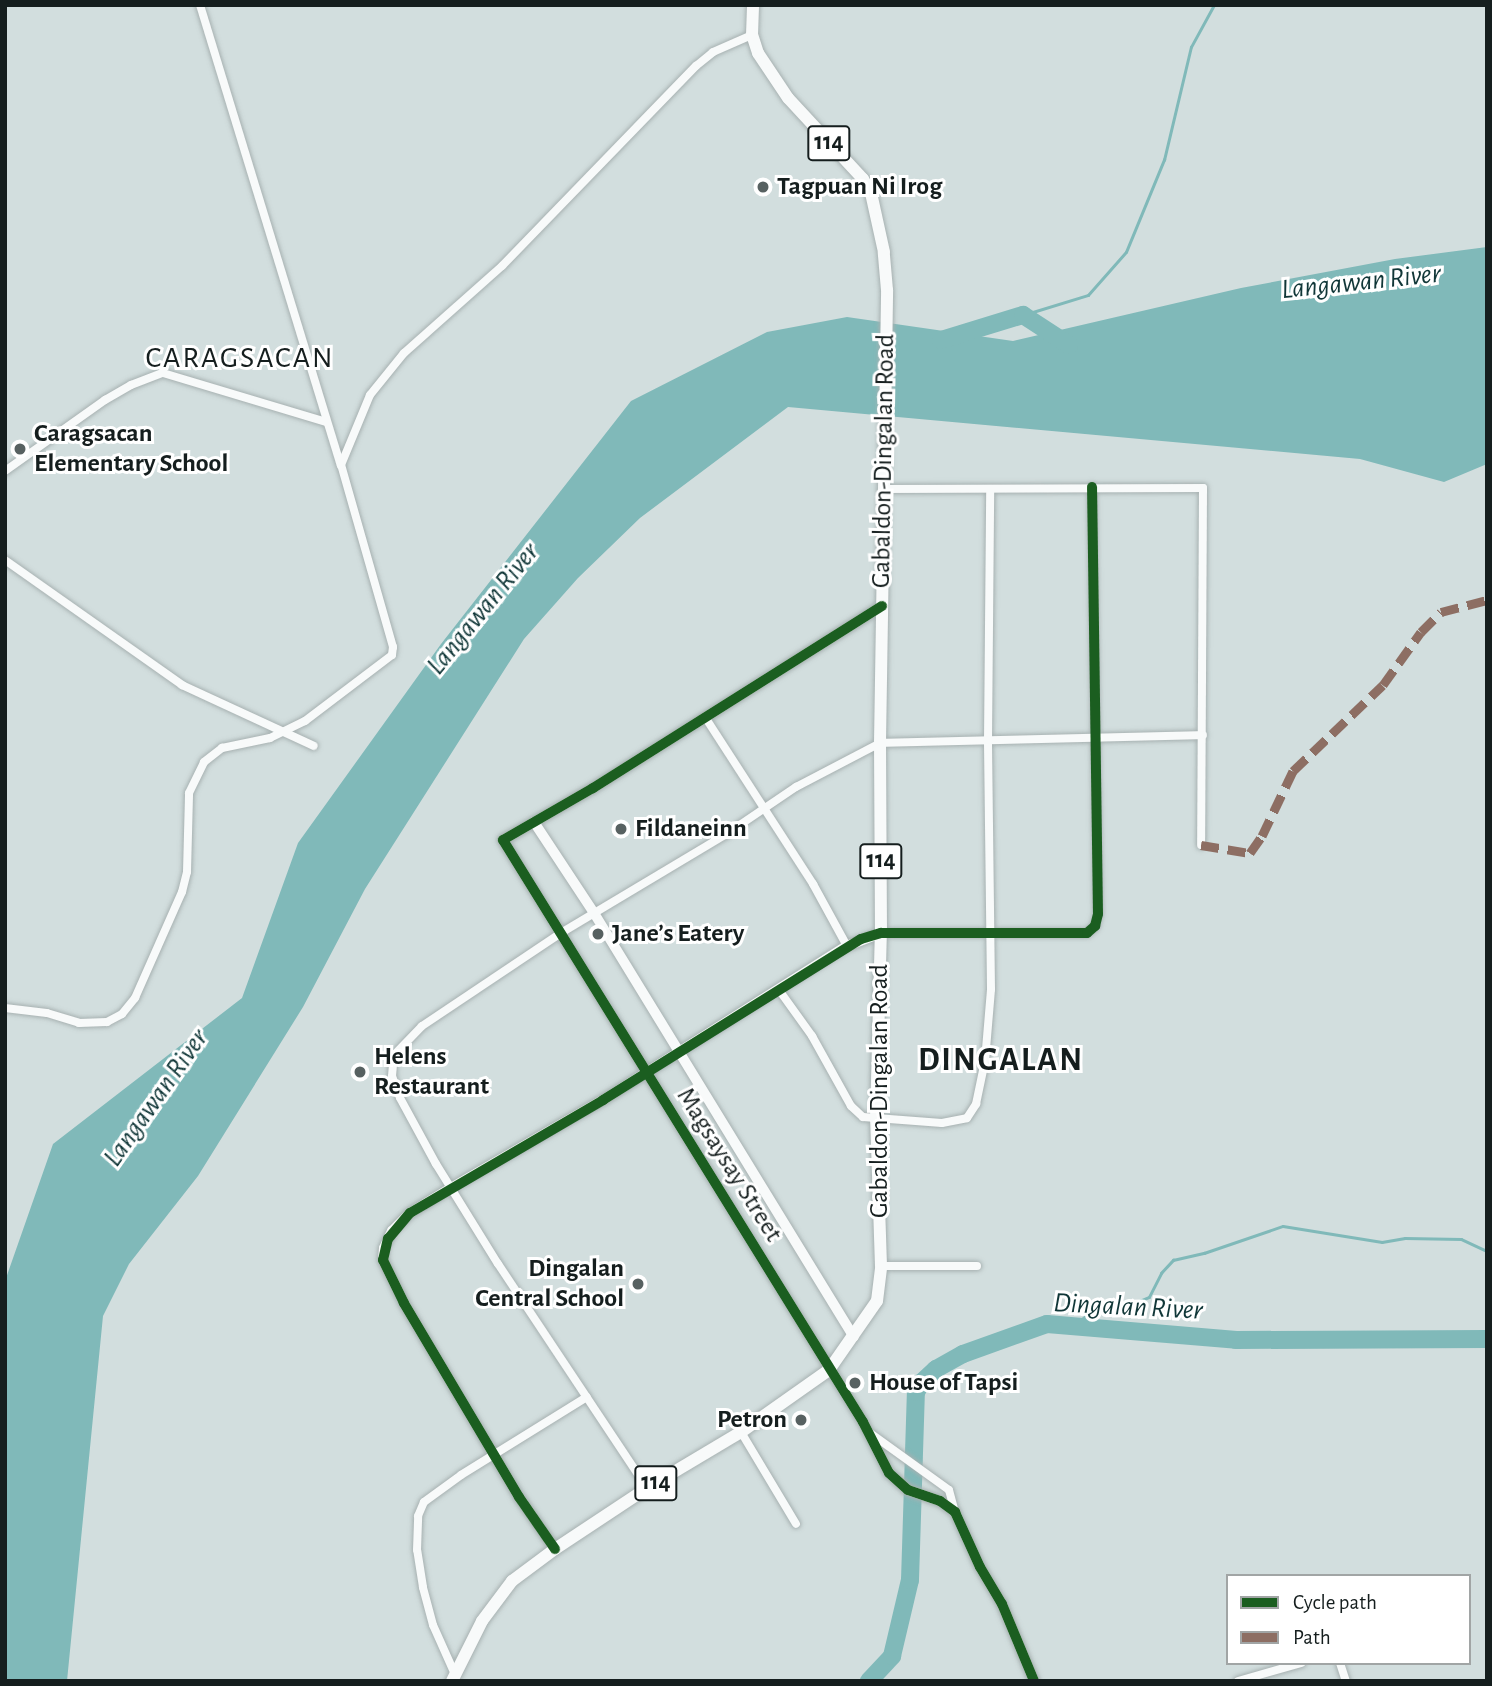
<!DOCTYPE html>
<meta charset="utf-8">
<style>
body{margin:0}
#map{position:relative;width:1492px;height:1686px;overflow:hidden;background:#d2dede;font-family:"Alegreya Sans",sans-serif}
div>[style]{position:absolute}
.water>*{inset:0;background:#80b9b9}
.stream>*{height:2.5px;margin:-1.25px;padding:0 1.25px;transform-origin:1.25px;border-radius:1.25px;background:#80b9b9}
.river>*{height:18px;margin:-9px;padding:0 9px;transform-origin:9px;border-radius:9px;background:#80b9b9}
.roads{filter:drop-shadow(0 0 2px #a7b1b1) drop-shadow(0 0 2px #a7b1b1)}
.minor>*{height:8px;margin:-4px;padding:0 4px;transform-origin:4px;border-radius:4px;background:#f8fafa}
.tertiary>*{height:10px;margin:-5px;padding:0 5px;transform-origin:5px;border-radius:5px;background:#f8fafa}
.primary>*{height:12px;margin:-6px;padding:0 6px;transform-origin:6px;border-radius:6px;background:#f8fafa}
.quiet>*{height:9px;margin-top:-4.5px;transform-origin:0;background:repeating-linear-gradient(90deg,#8d6e63 0 18px,transparent 0 27px)}
.cycleway>*{height:10px;margin:-5px;padding:0 5px;transform-origin:5px;border-radius:5px;background:#1b5e20}
.dots>*{width:19px;height:19px;translate:-50% -50%;box-sizing:border-box;border:4px solid #fff;border-radius:50%}
span{translate:-50% -50%;white-space:nowrap;text-align:center;line-height:1.15;-webkit-text-stroke:6px #fff;paint-order:stroke}
.shield-label span{padding:2px 5px;background:#fff;border:2px solid;border-radius:5px;-webkit-text-stroke-width:0}
.shield-label{font-size:24px;color:#151e1e;font-weight:700}
.poi-label{font-size:26px;color:#151e1e;font-weight:700}
.left{translate:0 -50%;text-align:left}
.right{translate:-100% -50%;text-align:right}
.street-label{font-size:26px;color:#151e1e}
.water-label{font-size:28px;color:#113738;font-style:italic}
.quarter-label{font-size:30px;color:#151e1e;letter-spacing:2px}
.district-label{font-size:33px;color:#151e1e;font-weight:700;letter-spacing:2px}
.frame{position:absolute;inset:0;border:7px solid #151e1e;pointer-events:none}
.legend{position:absolute;left:1226px;top:1574px;width:245px;height:91px;box-sizing:border-box;background:#fff;border:2px solid #a1a5a5;margin:0;padding:9px 12px;list-style:none;font-size:21px;color:#151e1e}
.legend li{display:flex;align-items:center;gap:14px;height:35px}
.legend b{width:35px;border:2px solid #a1a5a5}
</style>
<div id="map">
<div class="water">
<i style="clip-path:polygon(1487px 247px,1487px 464px,1444px 482px,1360px 459px,788px 407px,640px 518px,578px 578px,524px 639px,365px 889px,303px 1007px,198px 1176px,129px 1264px,103px 1316px,67px 1681px,5px 1681px,5px 1281px,53px 1144px,242px 998px,298px 843px,441px 644px,631px 401px,767px 332px,847px 317px,1013px 341px,1241px 288px,1395px 259px)"></i>
</div>
<div class="stream">
<i style="left:1023px;top:315px;width:68px;rotate:-17.1deg"></i>
<i style="left:1088px;top:295px;width:57px;rotate:-48.5deg"></i>
<i style="left:1126px;top:252px;width:100px;rotate:-67.6deg"></i>
<i style="left:1164px;top:160px;width:116px;rotate:-76.6deg"></i>
<i style="left:1191px;top:47px;width:48px;rotate:-61.3deg"></i>
<i style="left:1073px;top:1326px;width:34px;rotate:-38deg"></i>
<i style="left:1100px;top:1305px;width:35px;rotate:-3deg"></i>
<i style="left:1135px;top:1303px;width:15px;rotate:-23deg"></i>
<i style="left:1149px;top:1297px;width:27px;rotate:-63deg"></i>
<i style="left:1161px;top:1273px;width:18px;rotate:-47deg"></i>
<i style="left:1173px;top:1260px;width:32px;rotate:-13deg"></i>
<i style="left:1204px;top:1253px;width:83px;rotate:-18.9deg"></i>
<i style="left:1283px;top:1226px;width:100px;rotate:9.2deg"></i>
<i style="left:1382px;top:1242px;width:23px;rotate:-10deg"></i>
<i style="left:1405px;top:1238px;width:56px;rotate:1deg"></i>
<i style="left:1461px;top:1239px;width:29px;rotate:25deg"></i>
</div>
<div class="river">
<i style="left:941px;top:340px;width:86px;rotate:-17deg"></i>
<i style="left:1023px;top:315px;width:55px;rotate:33.1deg"></i>
<i style="left:869px;top:1681px;width:34px;rotate:-47deg"></i>
<i style="left:892px;top:1656px;width:78px;rotate:-76.7deg"></i>
<i style="left:910px;top:1580px;width:188px;rotate:-88.2deg"></i>
<i style="left:916px;top:1392px;width:12px;rotate:-59deg"></i>
<i style="left:922px;top:1382px;width:19px;rotate:-43deg"></i>
<i style="left:936px;top:1369px;width:31px;rotate:-29deg"></i>
<i style="left:963px;top:1354px;width:89px;rotate:-19.7deg"></i>
<i style="left:1047px;top:1324px;width:190px;rotate:4.8deg"></i>
<i style="left:1236px;top:1340px;width:251px;rotate:-0.2deg"></i>
</div>
<div class="roads">
<div class="minor">
<i style="left:200px;top:5px;width:481px;rotate:73deg"></i>
<i style="left:5px;top:471px;width:123px;rotate:-35.4deg"></i>
<i style="left:105px;top:400px;width:30px;rotate:-30deg"></i>
<i style="left:131px;top:385px;width:34px;rotate:-21deg"></i>
<i style="left:163px;top:373px;width:170px;rotate:16.7deg"></i>
<i style="left:885px;top:489px;width:318px;rotate:-0.2deg"></i>
<i style="left:1203px;top:488px;width:357px;rotate:90.3deg"></i>
<i style="left:5px;top:560px;width:217px;rotate:35.2deg"></i>
<i style="left:182px;top:685px;width:145px;rotate:24.8deg"></i>
<i style="left:705px;top:717px;width:199px;rotate:57.1deg"></i>
<i style="left:813px;top:884px;width:71px;rotate:61.3deg"></i>
<i style="left:881px;top:933px;width:206px"></i>
<i style="left:1087px;top:933px;width:11px;rotate:-41deg"></i>
<i style="left:1095px;top:926px;width:12px;rotate:-76deg"></i>
<i style="left:1098px;top:914px;width:427px;rotate:-90.8deg"></i>
<i style="left:779px;top:990px;width:57px;rotate:54.3deg"></i>
<i style="left:812px;top:1036px;width:80px;rotate:60.9deg"></i>
<i style="left:851px;top:1106px;width:16px;rotate:43deg"></i>
<i style="left:863px;top:1117px;width:79px;rotate:4.3deg"></i>
<i style="left:942px;top:1123px;width:25px;rotate:-11deg"></i>
<i style="left:967px;top:1118px;width:17px;rotate:-57deg"></i>
<i style="left:976px;top:1104px;width:44px;rotate:-78.2deg"></i>
<i style="left:985px;top:1061px;width:72px;rotate:-85.2deg"></i>
<i style="left:991px;top:989px;width:248px;rotate:-90.7deg"></i>
<i style="left:988px;top:741px;width:250px;rotate:-89.5deg"></i>
<i style="left:5px;top:1008px;width:42px;rotate:6.8deg"></i>
<i style="left:47px;top:1013px;width:34px;rotate:17deg"></i>
<i style="left:79px;top:1023px;width:28px;rotate:-2deg"></i>
<i style="left:107px;top:1022px;width:17px;rotate:-28deg"></i>
<i style="left:122px;top:1014px;width:21px;rotate:-51deg"></i>
<i style="left:135px;top:998px;width:116px;rotate:-66.1deg"></i>
<i style="left:182px;top:892px;width:21px;rotate:-76deg"></i>
<i style="left:187px;top:872px;width:79px;rotate:-88.5deg"></i>
<i style="left:189px;top:793px;width:34px;rotate:-64deg"></i>
<i style="left:204px;top:762px;width:23px;rotate:-38deg"></i>
<i style="left:222px;top:748px;width:49px;rotate:-11.8deg"></i>
<i style="left:270px;top:738px;width:39px;rotate:-26deg"></i>
<i style="left:305px;top:721px;width:109px;rotate:-37.2deg"></i>
<i style="left:392px;top:655px;width:8px;rotate:-83deg"></i>
<i style="left:393px;top:647px;width:189px;rotate:-105.9deg"></i>
<i style="left:341px;top:465px;width:76px;rotate:-67.5deg"></i>
<i style="left:370px;top:395px;width:54px;rotate:-51deg"></i>
<i style="left:404px;top:353px;width:131px;rotate:-41.6deg"></i>
<i style="left:502px;top:266px;width:279px;rotate:-45.9deg"></i>
<i style="left:696px;top:66px;width:22px;rotate:-39deg"></i>
<i style="left:713px;top:52px;width:43px;rotate:-23.6deg"></i>
<i style="left:881px;top:1266px;width:96px"></i>
<i style="left:741px;top:1432px;width:107px;rotate:59.1deg"></i>
<i style="left:870px;top:1433px;width:97px;rotate:35.8deg"></i>
<i style="left:949px;top:1490px;width:23px;rotate:75deg"></i>
<i style="left:647px;top:1488px;width:269px;rotate:-123.6deg"></i>
<i style="left:498px;top:1264px;width:118px;rotate:-121.8deg"></i>
<i style="left:436px;top:1164px;width:75px;rotate:-118.6deg"></i>
<i style="left:400px;top:1098px;width:23px;rotate:-110deg"></i>
<i style="left:392px;top:1076px;width:21px;rotate:-85deg"></i>
<i style="left:394px;top:1055px;width:40px;rotate:-46deg"></i>
<i style="left:422px;top:1026px;width:167px;rotate:-33.8deg"></i>
<i style="left:561px;top:933px;width:191px;rotate:-30.9deg"></i>
<i style="left:725px;top:835px;width:86px;rotate:-34.1deg"></i>
<i style="left:796px;top:787px;width:95px;rotate:-27.6deg"></i>
<i style="left:880px;top:743px;width:323px;rotate:-1.4deg"></i>
<i style="left:1340px;top:1663px;width:19px;rotate:72deg"></i>
<i style="left:454px;top:1672px;width:51px;rotate:-114.1deg"></i>
<i style="left:433px;top:1625px;width:39px;rotate:-105deg"></i>
<i style="left:423px;top:1587px;width:37px;rotate:-99deg"></i>
<i style="left:417px;top:1550px;width:34px;rotate:-88deg"></i>
<i style="left:418px;top:1516px;width:15px;rotate:-67deg"></i>
<i style="left:424px;top:1502px;width:46px;rotate:-36.1deg"></i>
<i style="left:461px;top:1475px;width:148px;rotate:-31.8deg"></i>
<i style="left:1238px;top:1681px;width:66px;rotate:-15.9deg"></i>
</div>
<div class="tertiary">
<i style="left:882px;top:606px;width:342px;rotate:147.8deg"></i>
<i style="left:593px;top:788px;width:104px;rotate:150deg"></i>
<i style="left:503px;top:840px;width:684px;rotate:58.26deg"></i>
<i style="left:863px;top:1422px;width:57px;rotate:63deg"></i>
<i style="left:889px;top:1473px;width:25px;rotate:42deg"></i>
<i style="left:908px;top:1490px;width:34px;rotate:19deg"></i>
<i style="left:940px;top:1501px;width:19px;rotate:36deg"></i>
<i style="left:955px;top:1512px;width:60px;rotate:65.6deg"></i>
<i style="left:980px;top:1567px;width:43px;rotate:59.3deg"></i>
<i style="left:1002px;top:1604px;width:83px;rotate:67.4deg"></i>
<i style="left:534px;top:822px;width:109px;rotate:56.6deg"></i>
<i style="left:594px;top:913px;width:497px;rotate:58.5deg"></i>
<i style="left:555px;top:1549px;width:63px;rotate:-124.7deg"></i>
<i style="left:519px;top:1497px;width:226px;rotate:-120.7deg"></i>
<i style="left:404px;top:1303px;width:48px;rotate:-116deg"></i>
<i style="left:383px;top:1260px;width:12px;rotate:-85deg"></i>
<i style="left:384px;top:1248px;width:19px;rotate:-65deg"></i>
<i style="left:392px;top:1231px;width:25px;rotate:-45deg"></i>
<i style="left:410px;top:1213px;width:48px;rotate:-31.4deg"></i>
<i style="left:451px;top:1188px;width:176px;rotate:-30.1deg"></i>
<i style="left:603px;top:1100px;width:289px;rotate:-32.3deg"></i>
<i style="left:847px;top:946px;width:36px;rotate:-21deg"></i>
</div>
<div class="primary">
<i style="left:452px;top:1681px;width:67px;rotate:-63.4deg"></i>
<i style="left:482px;top:1621px;width:50px;rotate:-53.1deg"></i>
<i style="left:512px;top:1581px;width:54px;rotate:-36.7deg"></i>
<i style="left:555px;top:1549px;width:110px;rotate:-33.5deg"></i>
<i style="left:647px;top:1488px;width:109px;rotate:-30.8deg"></i>
<i style="left:741px;top:1432px;width:108px;rotate:-35.2deg"></i>
<i style="left:829px;top:1370px;width:84px;rotate:-55.2deg"></i>
<i style="left:877px;top:1301px;width:35px;rotate:-83deg"></i>
<i style="left:881px;top:1266px;width:147px;rotate:-91.9deg"></i>
<i style="left:876px;top:1119px;width:186px;rotate:-88.5deg"></i>
<i style="left:881px;top:933px;width:190px;rotate:-90.3deg"></i>
<i style="left:880px;top:743px;width:453px;rotate:-89.1deg"></i>
<i style="left:887px;top:290px;width:38px;rotate:-95deg"></i>
<i style="left:884px;top:252px;width:60px;rotate:-102.4deg"></i>
<i style="left:871px;top:193px;width:16px;rotate:-120deg"></i>
<i style="left:863px;top:179px;width:110px;rotate:-132.8deg"></i>
<i style="left:788px;top:98px;width:54px;rotate:-123.7deg"></i>
<i style="left:758px;top:53px;width:19px;rotate:-108deg"></i>
<i style="left:752px;top:35px;width:30px;rotate:-88deg"></i>
</div>
</div>
<div class="quiet">
<i style="left:1201px;top:845px;width:50px;rotate:9.3deg"></i>
<i style="left:1250px;top:853px;width:21px;rotate:-55deg"></i>
<i style="left:1262px;top:836px;width:72px;rotate:-64.5deg"></i>
<i style="left:1293px;top:771px;width:124px;rotate:-43.7deg"></i>
<i style="left:1383px;top:685px;width:65px;rotate:-54.4deg"></i>
<i style="left:1421px;top:632px;width:28px;rotate:-45deg"></i>
<i style="left:1441px;top:612px;width:48px;rotate:-14.6deg"></i>
</div>
<div class="cycleway">
<i style="left:882px;top:606px;width:342px;rotate:147.8deg"></i>
<i style="left:593px;top:788px;width:104px;rotate:150deg"></i>
<i style="left:503px;top:840px;width:684px;rotate:58.26deg"></i>
<i style="left:863px;top:1422px;width:57px;rotate:63deg"></i>
<i style="left:889px;top:1473px;width:25px;rotate:42deg"></i>
<i style="left:908px;top:1490px;width:34px;rotate:19deg"></i>
<i style="left:940px;top:1501px;width:19px;rotate:36deg"></i>
<i style="left:955px;top:1512px;width:60px;rotate:65.6deg"></i>
<i style="left:980px;top:1567px;width:43px;rotate:59.3deg"></i>
<i style="left:1002px;top:1604px;width:83px;rotate:67.4deg"></i>
<i style="left:555px;top:1549px;width:63px;rotate:-124.7deg"></i>
<i style="left:519px;top:1497px;width:226px;rotate:-120.7deg"></i>
<i style="left:404px;top:1303px;width:48px;rotate:-116deg"></i>
<i style="left:383px;top:1260px;width:22px;rotate:-77deg"></i>
<i style="left:388px;top:1239px;width:34px;rotate:-50deg"></i>
<i style="left:410px;top:1213px;width:224px;rotate:-30.3deg"></i>
<i style="left:603px;top:1100px;width:304px;rotate:-32deg"></i>
<i style="left:861px;top:939px;width:21px;rotate:-17deg"></i>
<i style="left:881px;top:933px;width:206px"></i>
<i style="left:1087px;top:933px;width:11px;rotate:-41deg"></i>
<i style="left:1095px;top:926px;width:12px;rotate:-76deg"></i>
<i style="left:1098px;top:914px;width:427px;rotate:-90.8deg"></i>
</div>
<div class="dots">
<i style="left:763px;top:187px;background:#576161"></i>
<i style="left:20px;top:449px;background:#576161"></i>
<i style="left:621px;top:829px;background:#576161"></i>
<i style="left:598px;top:934px;background:#576161"></i>
<i style="left:360px;top:1072px;background:#576161"></i>
<i style="left:638px;top:1284px;background:#576161"></i>
<i style="left:855px;top:1383px;background:#576161"></i>
<i style="left:801px;top:1420px;background:#576161"></i>
</div>
<div class="shield-label">
<span style="left:829px;top:143px">114</span>
<span style="left:881px;top:861px">114</span>
<span style="left:656px;top:1483px">114</span>
</div>
<div class="poi-label">
<span class="left" style="left:777px;top:187px">Tagpuan Ni Irog</span>
<span class="left" style="left:34px;top:449px">Caragsacan<br>Elementary School</span>
<span class="left" style="left:635px;top:829px">Fildaneinn</span>
<span class="left" style="left:612px;top:934px">Jane’s Eatery</span>
<span class="left" style="left:374px;top:1072px">Helens<br>Restaurant</span>
<span class="right" style="left:624px;top:1284px">Dingalan<br>Central School</span>
<span class="left" style="left:869px;top:1383px">House of Tapsi</span>
<span class="right" style="left:787px;top:1420px">Petron</span>
</div>
<div class="street-label">
<span style="left:884px;top:461px;rotate:-89deg">Gabaldon-Dingalan Road</span>
<span style="left:880px;top:1091px;rotate:-90deg">Gabaldon-Dingalan Road</span>
<span style="left:729px;top:1165px;rotate:58deg">Magsaysay Street</span>
</div>
<div class="water-label">
<span style="left:1361px;top:282px;rotate:-6deg">Langawan River</span>
<span style="left:483px;top:609px;rotate:-51deg">Langawan River</span>
<span style="left:156px;top:1098px;rotate:-55deg">Langawan River</span>
<span style="left:1128px;top:1307px;rotate:3deg">Dingalan River</span>
</div>
<div class="quarter-label">
<span style="left:240px;top:358px">CARAGSACAN</span>
</div>
<div class="district-label">
<span style="left:1001px;top:1061px">DINGALAN</span>
</div>
<div class="frame"></div>
<ul class="legend">
<li><b style="height:9px;background:#1b5e20"></b>Cycle path</li>
<li><b style="height:9px;background:#8d6e63"></b>Path</li>
</ul>
</div>
